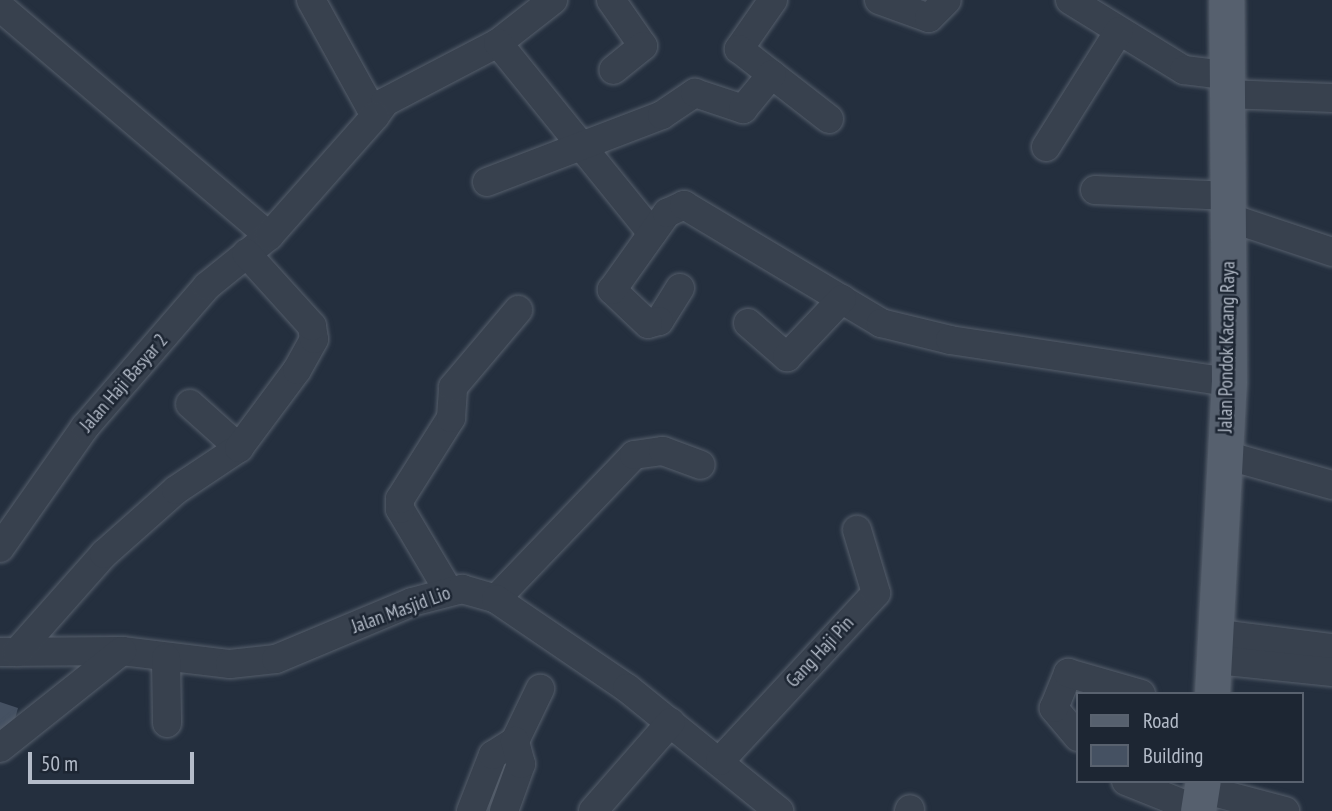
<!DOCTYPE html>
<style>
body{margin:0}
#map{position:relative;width:1332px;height:811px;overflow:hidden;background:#242f3e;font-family:"PT Sans Narrow",sans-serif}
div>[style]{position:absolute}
.building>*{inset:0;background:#455162}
.roads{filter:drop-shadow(0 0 2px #565f6c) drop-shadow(0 0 2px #565f6c)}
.minor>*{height:28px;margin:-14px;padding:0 14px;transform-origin:14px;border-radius:14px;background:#38414e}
.major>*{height:35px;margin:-17.5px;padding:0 17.5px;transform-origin:17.5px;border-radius:17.5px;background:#56606e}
span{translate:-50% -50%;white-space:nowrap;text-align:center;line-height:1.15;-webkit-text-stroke:5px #1d2633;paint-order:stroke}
.street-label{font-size:19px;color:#b4bcc9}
.legend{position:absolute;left:1076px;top:692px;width:228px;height:91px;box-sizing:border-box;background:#1d2633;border:2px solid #59626f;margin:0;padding:9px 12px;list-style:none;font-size:21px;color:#b4bcc9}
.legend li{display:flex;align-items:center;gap:14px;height:35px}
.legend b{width:35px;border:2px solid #59626f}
.scale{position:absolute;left:28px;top:752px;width:166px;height:32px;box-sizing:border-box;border:4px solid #b4bcc9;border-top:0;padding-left:9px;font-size:21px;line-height:24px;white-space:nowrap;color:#b4bcc9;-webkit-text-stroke:5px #1d2633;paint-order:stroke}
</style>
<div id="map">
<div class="building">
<i style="clip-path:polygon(0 702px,18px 708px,10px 737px,0 734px)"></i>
</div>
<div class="roads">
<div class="minor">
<i style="left:311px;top:0;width:132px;rotate:61.1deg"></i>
<i style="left:375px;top:116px;width:17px;rotate:-54deg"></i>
<i style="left:385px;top:102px;width:127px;rotate:-27.6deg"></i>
<i style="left:498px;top:43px;width:70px;rotate:-38deg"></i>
<i style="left:611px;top:0;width:56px;rotate:55.2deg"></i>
<i style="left:643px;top:46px;width:38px;rotate:141deg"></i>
<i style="left:773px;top:0;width:60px;rotate:124.8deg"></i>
<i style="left:739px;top:49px;width:114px;rotate:37.9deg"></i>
<i style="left:879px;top:0;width:53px;rotate:19.8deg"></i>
<i style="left:929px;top:18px;width:25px;rotate:-45deg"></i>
<i style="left:1070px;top:0;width:134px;rotate:31.6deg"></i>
<i style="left:1184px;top:70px;width:41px;rotate:7deg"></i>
<i style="left:0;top:7px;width:353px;rotate:40.4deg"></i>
<i style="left:498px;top:43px;width:245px;rotate:51deg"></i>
<i style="left:1226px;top:94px;width:106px;rotate:2.2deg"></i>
<i style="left:1046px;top:147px;width:137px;rotate:-57.8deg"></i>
<i style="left:487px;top:182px;width:187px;rotate:-20.9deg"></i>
<i style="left:662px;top:115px;width:40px;rotate:-34deg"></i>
<i style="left:695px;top:93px;width:51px;rotate:18.4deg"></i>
<i style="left:743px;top:109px;width:45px;rotate:-50.4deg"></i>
<i style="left:1095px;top:190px;width:135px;rotate:2.5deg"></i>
<i style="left:1230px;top:218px;width:108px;rotate:18.4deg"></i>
<i style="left:680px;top:288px;width:39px;rotate:122deg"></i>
<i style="left:659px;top:321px;width:11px;rotate:165deg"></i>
<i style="left:648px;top:324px;width:50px;rotate:-136.6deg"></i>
<i style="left:612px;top:290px;width:95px;rotate:-54.5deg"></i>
<i style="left:667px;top:213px;width:19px;rotate:-25deg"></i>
<i style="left:684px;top:205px;width:230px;rotate:30.9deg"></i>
<i style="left:881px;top:323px;width:71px;rotate:13.8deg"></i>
<i style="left:950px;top:340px;width:282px;rotate:8.6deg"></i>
<i style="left:748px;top:323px;width:52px;rotate:41.1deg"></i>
<i style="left:787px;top:357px;width:80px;rotate:-46.5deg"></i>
<i style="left:190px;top:404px;width:66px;rotate:41.9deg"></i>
<i style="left:1225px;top:455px;width:111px;rotate:15.7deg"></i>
<i style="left:0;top:548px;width:148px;rotate:-54.9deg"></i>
<i style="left:85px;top:427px;width:186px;rotate:-49.1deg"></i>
<i style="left:207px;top:286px;width:80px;rotate:-38.9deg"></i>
<i style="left:269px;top:236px;width:160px;rotate:-48.5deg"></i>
<i style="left:448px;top:590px;width:94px;rotate:-120.7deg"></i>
<i style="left:400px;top:509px;width:10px;rotate:-90deg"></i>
<i style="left:400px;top:499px;width:96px;rotate:-57.8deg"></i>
<i style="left:451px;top:418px;width:31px;rotate:-86deg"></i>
<i style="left:453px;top:387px;width:101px;rotate:-49.8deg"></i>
<i style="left:496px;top:599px;width:199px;rotate:-46.2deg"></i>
<i style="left:634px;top:455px;width:29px;rotate:-8deg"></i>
<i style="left:663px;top:451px;width:40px;rotate:20.2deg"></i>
<i style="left:1219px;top:634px;width:114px;rotate:7.1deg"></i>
<i style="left:0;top:652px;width:122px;rotate:-0.5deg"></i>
<i style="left:122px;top:651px;width:109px;rotate:6.9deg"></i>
<i style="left:230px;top:664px;width:46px;rotate:-6.2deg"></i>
<i style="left:276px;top:659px;width:147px;rotate:-22.7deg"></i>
<i style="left:412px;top:602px;width:52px;rotate:-14.6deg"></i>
<i style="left:462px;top:589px;width:35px;rotate:16deg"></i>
<i style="left:496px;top:599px;width:158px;rotate:34.2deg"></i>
<i style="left:627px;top:688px;width:196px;rotate:39deg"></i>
<i style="left:17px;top:652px;width:131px;rotate:-48.4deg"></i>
<i style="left:104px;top:554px;width:96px;rotate:-41.6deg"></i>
<i style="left:176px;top:490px;width:76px;rotate:-33.7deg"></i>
<i style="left:239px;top:448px;width:97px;rotate:-53.4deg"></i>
<i style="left:297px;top:370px;width:35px;rotate:-61deg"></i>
<i style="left:314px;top:339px;width:13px;rotate:-99deg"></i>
<i style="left:312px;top:326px;width:98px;rotate:-132.1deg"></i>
<i style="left:166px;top:658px;width:65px;rotate:89.1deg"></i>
<i style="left:1217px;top:660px;width:116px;rotate:6deg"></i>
<i style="left:1078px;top:737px;width:38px;rotate:-130deg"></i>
<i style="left:1054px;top:708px;width:38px;rotate:-68deg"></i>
<i style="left:1068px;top:673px;width:76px;rotate:16deg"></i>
<i style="left:0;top:748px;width:156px;rotate:-38.5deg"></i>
<i style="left:720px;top:761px;width:229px;rotate:-47.1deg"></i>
<i style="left:876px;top:593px;width:66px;rotate:-106.8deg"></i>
<i style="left:1126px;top:781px;width:78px;rotate:21.9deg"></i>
<i style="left:1202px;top:789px;width:86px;rotate:14.8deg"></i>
<i style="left:471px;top:811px;width:60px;rotate:-68.6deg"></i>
<i style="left:493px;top:755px;width:26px;rotate:-32deg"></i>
<i style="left:515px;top:741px;width:58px;rotate:-64.3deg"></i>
<i style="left:504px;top:811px;width:50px;rotate:-70.1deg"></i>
<i style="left:521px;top:764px;width:24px;rotate:-105deg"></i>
<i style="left:593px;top:811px;width:118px;rotate:-48.8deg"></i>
<i style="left:909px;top:811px;width:2px;rotate:-63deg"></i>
</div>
<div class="major">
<i style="left:1212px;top:694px;width:312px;rotate:-86.9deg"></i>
<i style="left:1229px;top:382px;width:382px;rotate:-90.4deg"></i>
<i style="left:1198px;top:811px;width:30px;rotate:-81deg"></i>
</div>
</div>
<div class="street-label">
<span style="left:1227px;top:347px;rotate:-89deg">Jalan Pondok Kacang Raya</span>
<span style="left:124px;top:383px;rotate:-49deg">Jalan Haji Basyar 2</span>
<span style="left:401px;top:610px;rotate:-20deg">Jalan Masjid Lio</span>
<span style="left:820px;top:652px;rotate:-47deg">Gang Haji Pin</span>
</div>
<ul class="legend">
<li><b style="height:9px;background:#56606e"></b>Road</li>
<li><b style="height:19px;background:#455162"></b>Building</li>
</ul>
<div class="scale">50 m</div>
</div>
